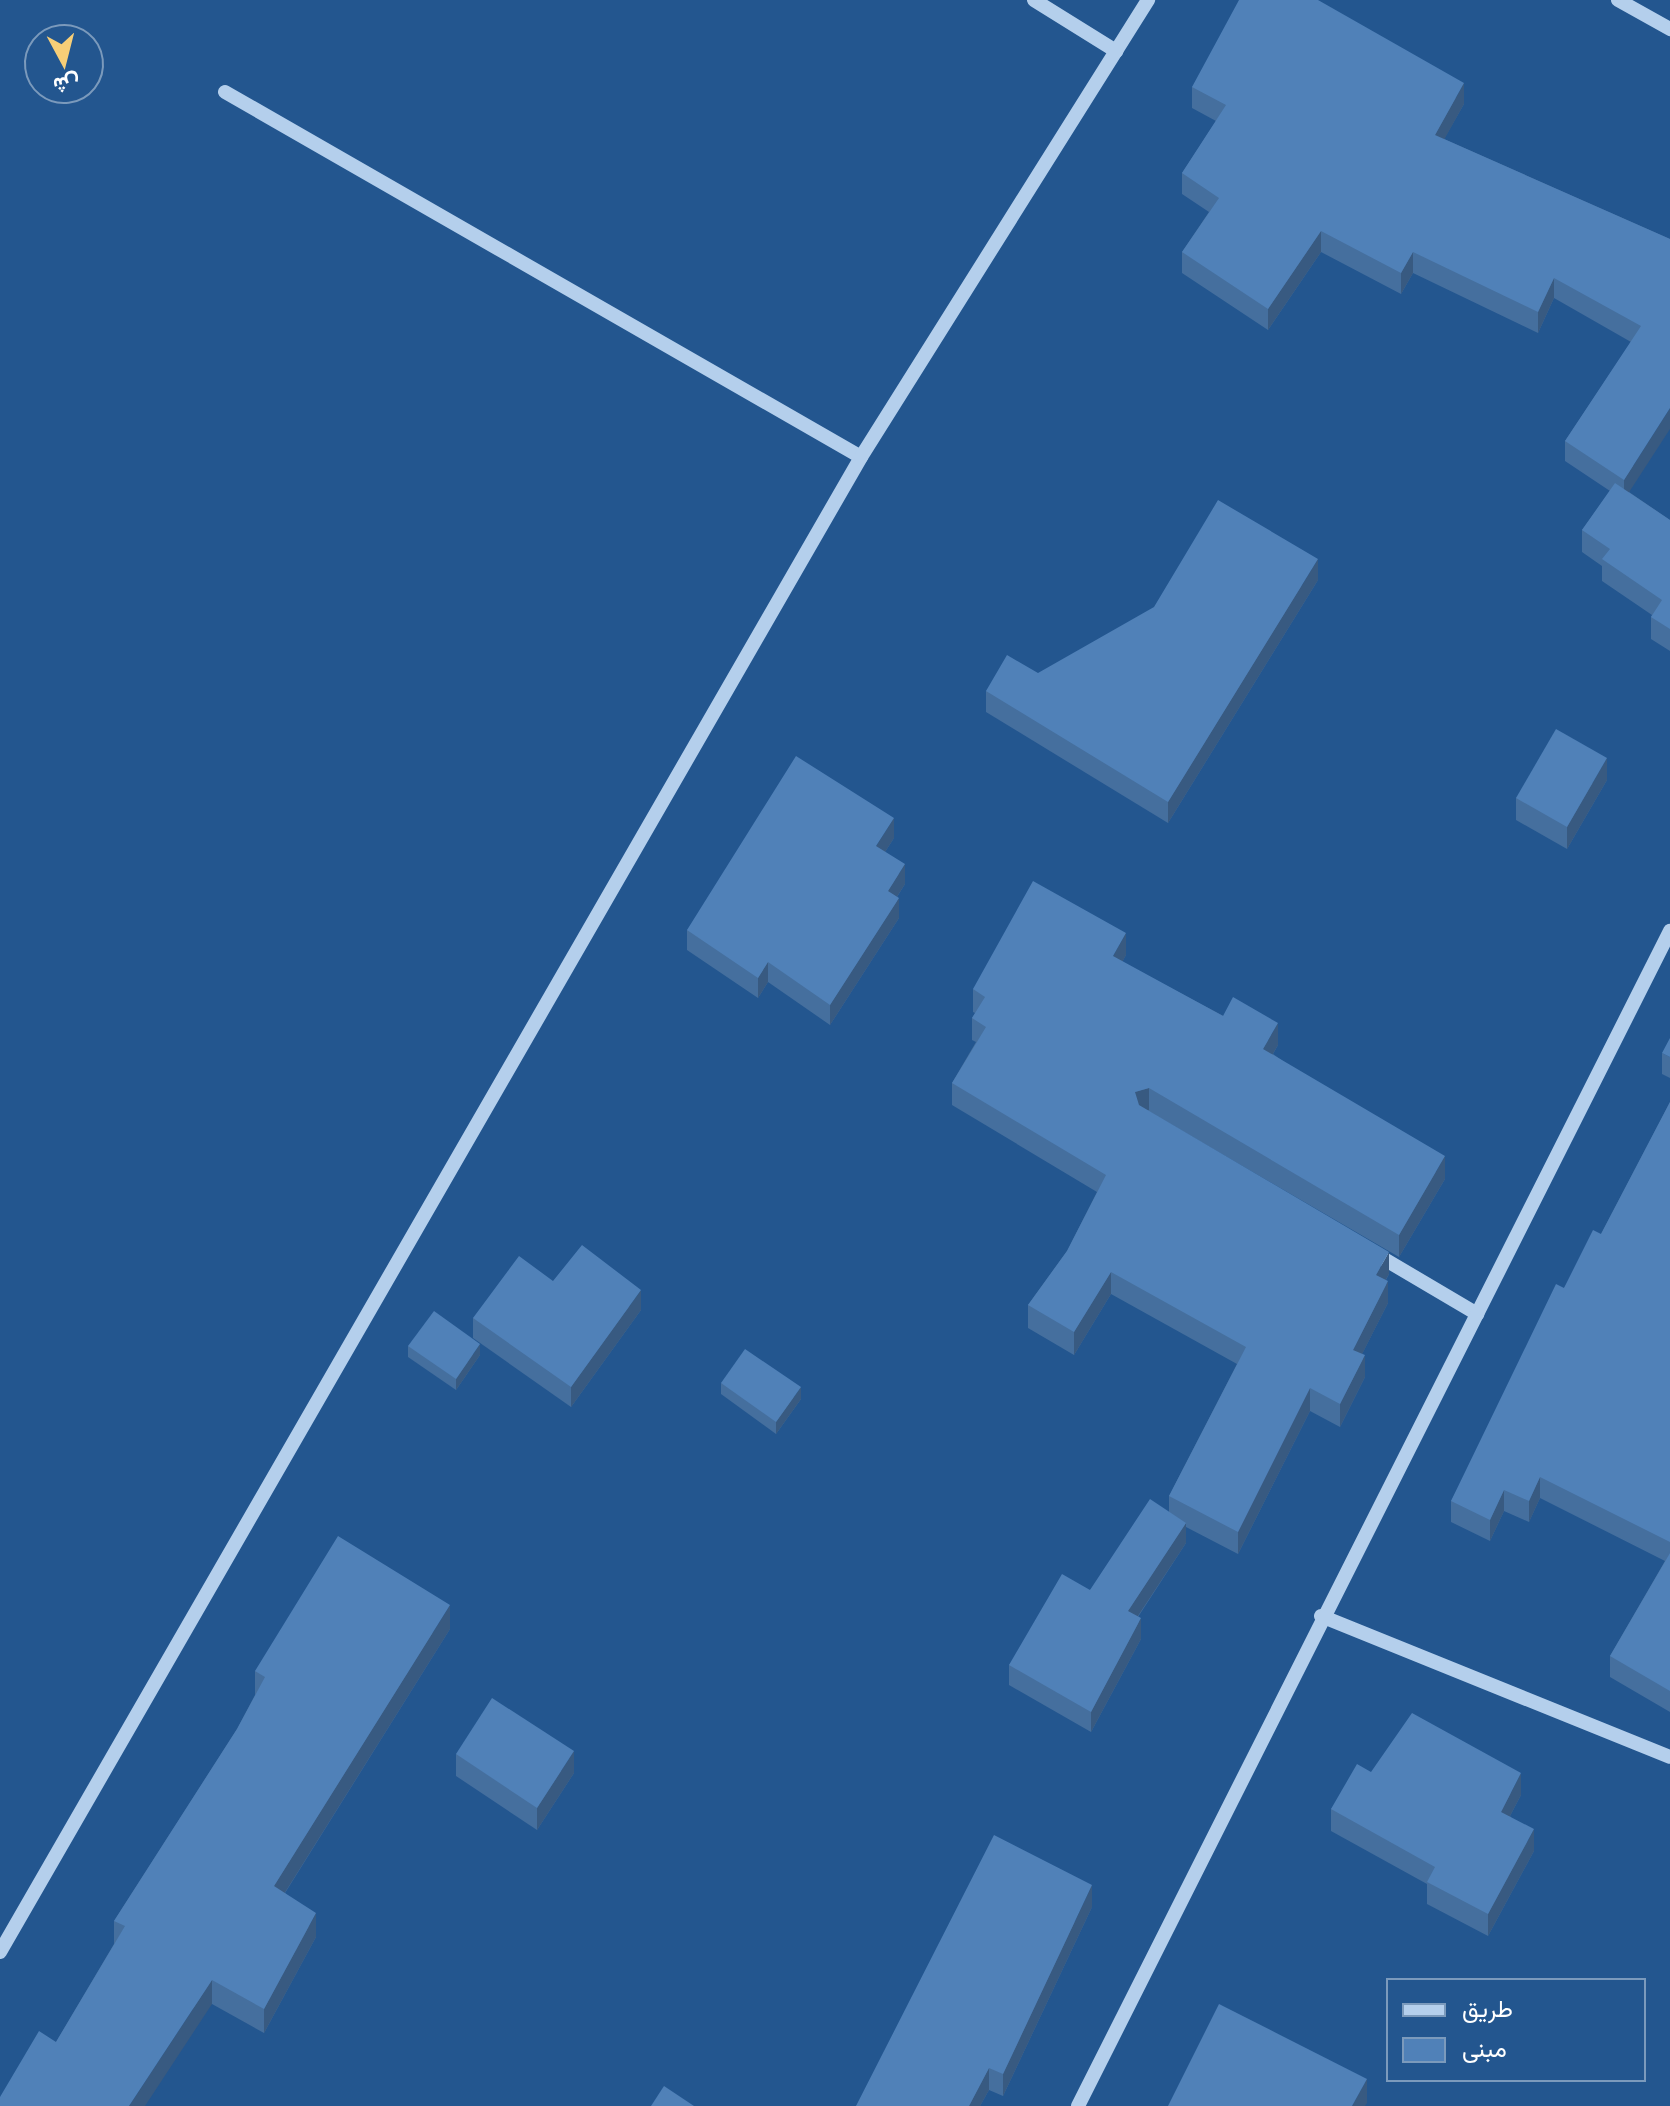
<!DOCTYPE html>
<meta charset="utf-8">
<style>
body{margin:0}
#map{position:relative;width:1670px;height:2106px;overflow:hidden;background:#23568f;font-family:"Noto Sans",Vazirmatn,sans-serif}
div>[style]{position:absolute}
.minor>*{height:14px;margin:-7px;padding:0 7px;transform-origin:7px;border-radius:7px;background:#b4cfec}
.wall>*{inset:0;background:#456f9e}
.shaded-wall>*{inset:0;background:#385a81}
.building>*{inset:0;background:#5081b8}
span{translate:-50% -50%;white-space:nowrap;text-align:center;line-height:1.15;-webkit-text-stroke:8px #23568f;paint-order:stroke}
.legend{position:absolute;left:1386px;top:1978px;width:260px;height:104px;box-sizing:border-box;background:#23568f;border:2px solid #7b9abc;margin:0;padding:10px 14px;list-style:none;font-size:24px;color:#fff}
.legend li{display:flex;align-items:center;gap:16px;height:40px}
.legend b{width:40px;border:2px solid #7b9abc}
.north{position:absolute;left:24px;top:24px;width:80px;height:80px;box-sizing:border-box;background:#23568f;border:2px solid #7b9abc;border-radius:50%;rotate:173deg;font-size:22px;font-weight:700;line-height:32px;text-align:center;color:#fff}
.north::after{content:'';display:block;margin:auto;width:28px;height:36px;background:#f7ce77;clip-path:polygon(50% 0,100% 100%,50% 72%,0 100%)}
</style>
<div id="map">
<div class="minor">
<i style="left:1034px;top:0;width:97px;rotate:31.9deg"></i>
<i style="left:1618px;top:0;width:60px;rotate:29.1deg"></i>
<i style="left:225px;top:92px;width:733px;rotate:29.85deg"></i>
<i style="left:1374px;top:1253px;width:120px;rotate:30.6deg"></i>
<i style="left:1321px;top:1616px;width:376px;rotate:22deg"></i>
<i style="left:0;top:1952px;width:1725px;rotate:-60.06deg"></i>
<i style="left:861px;top:457px;width:540px;rotate:-57.87deg"></i>
<i style="left:1078px;top:2106px;width:1316px;rotate:-63.26deg"></i>
</div>
<div class="wall">
<i style="clip-path:polygon(1319px 1px,1464px 104px,1444px 139px,1670px 239px,1629px 492px,1670px 520px,1670px 651px,1651px 639px,1651px 617px,1652px 615px,1602px 581px,1602px 566px,1582px 552px,1582px 530px,1610px 491px,1565px 461px,1565px 441px,1631px 342px,1554px 298px,1538px 333px,1413px 273px,1401px 294px,1321px 252px,1268px 330px,1182px 273px,1182px 252px,1209px 212px,1182px 194px,1182px 173px,1216px 121px,1192px 108px,1192px 87px)"></i>
<i style="clip-path:polygon(1318px 580px,1168px 823px,986px 712px,986px 691px)"></i>
<i style="clip-path:polygon(1607px 780px,1567px 849px,1516px 820px,1516px 798px)"></i>
<i style="clip-path:polygon(894px 838px,885px 852px,905px 884px,897px 897px,899px 918px,830px 1025px,768px 982px,758px 998px,687px 950px,687px 930px)"></i>
<i style="clip-path:polygon(1126px 955px,1122px 962px,1278px 1045px,1273px 1054px,1445px 1179px,1399px 1257px,1148px 1111px,1389px 1274px,1386px 1280px,1388px 1303px,1362px 1354px,1365px 1377px,1340px 1427px,1310px 1411px,1238px 1554px,1186px 1527px,1186px 1543px,1138px 1617px,1141px 1639px,1091px 1732px,1009px 1685px,1009px 1665px,1090px 1590px,1169px 1512px,1169px 1496px,1237px 1364px,1111px 1294px,1074px 1355px,1028px 1328px,1028px 1305px,1067px 1251px,1097px 1192px,952px 1105px,952px 1083px,976px 1042px,972px 1040px,972px 1018px,975px 1013px,973px 1012px,973px 989px)"></i>
<i style="clip-path:polygon(1662px 1053px,1670px 1057px,1670px 1078px,1662px 1074px)"></i>
<i style="clip-path:polygon(1670px 1102px,1670px 1712px,1610px 1677px,1610px 1656px,1665px 1561px,1540px 1498px,1529px 1522px,1504px 1511px,1490px 1541px,1451px 1522px,1451px 1501px,1564px 1288px,1601px 1234px)"></i>
<i style="clip-path:polygon(553px 1281px,641px 1310px,571px 1407px,473px 1338px,473px 1318px)"></i>
<i style="clip-path:polygon(408px 1346px,480px 1355px,456px 1390px,408px 1357px)"></i>
<i style="clip-path:polygon(721px 1383px,801px 1399px,776px 1434px,721px 1394px)"></i>
<i style="clip-path:polygon(450px 1629px,285px 1893px,316px 1937px,264px 2033px,212px 2004px,56px 2042px,114px 1944px,114px 1921px,237px 1729px,255px 1695px,255px 1671px)"></i>
<i style="clip-path:polygon(456px 1754px,574px 1773px,537px 1830px,456px 1776px)"></i>
<i style="clip-path:polygon(1371px 1772px,1521px 1795px,1510px 1816px,1534px 1851px,1488px 1936px,1427px 1904px,1427px 1884px,1331px 1831px,1331px 1809px)"></i>
<i style="clip-path:polygon(1092px 1907px,1003px 2096px,989px 2090px,980px 2106px,856px 2106px)"></i>
</div>
<div class="shaded-wall">
<i style="clip-path:polygon(1464px 83px,1464px 104px,1435px 156px,1435px 135px)"></i>
<i style="clip-path:polygon(1321px 231px,1321px 252px,1268px 330px,1268px 309px)"></i>
<i style="clip-path:polygon(1413px 252px,1413px 273px,1401px 294px,1401px 273px)"></i>
<i style="clip-path:polygon(1554px 278px,1554px 298px,1538px 333px,1538px 312px)"></i>
<i style="clip-path:polygon(1670px 408px,1670px 429px,1624px 500px,1624px 480px)"></i>
<i style="clip-path:polygon(1318px 559px,1318px 580px,1168px 823px,1168px 802px)"></i>
<i style="clip-path:polygon(1607px 758px,1607px 780px,1567px 849px,1567px 827px)"></i>
<i style="clip-path:polygon(894px 818px,894px 838px,876px 866px,876px 846px)"></i>
<i style="clip-path:polygon(905px 864px,905px 884px,888px 911px,888px 891px)"></i>
<i style="clip-path:polygon(899px 898px,899px 918px,830px 1025px,830px 1005px)"></i>
<i style="clip-path:polygon(1126px 933px,1126px 955px,1113px 979px,1113px 956px)"></i>
<i style="clip-path:polygon(768px 962px,768px 982px,758px 998px,758px 978px)"></i>
<i style="clip-path:polygon(1278px 1023px,1278px 1045px,1263px 1071px,1263px 1049px)"></i>
<i style="clip-path:polygon(1149px 1088px,1149px 1110px,1135px 1115px,1135px 1092px)"></i>
<i style="clip-path:polygon(1445px 1156px,1445px 1179px,1399px 1257px,1399px 1235px)"></i>
<i style="clip-path:polygon(1389px 1252px,1389px 1274px,1376px 1297px,1376px 1275px)"></i>
<i style="clip-path:polygon(1111px 1272px,1111px 1294px,1074px 1355px,1074px 1332px)"></i>
<i style="clip-path:polygon(1388px 1281px,1388px 1303px,1353px 1372px,1353px 1350px)"></i>
<i style="clip-path:polygon(641px 1290px,641px 1310px,571px 1407px,571px 1387px)"></i>
<i style="clip-path:polygon(480px 1344px,480px 1355px,456px 1390px,456px 1379px)"></i>
<i style="clip-path:polygon(1365px 1355px,1365px 1377px,1340px 1427px,1340px 1404px)"></i>
<i style="clip-path:polygon(801px 1387px,801px 1399px,776px 1434px,776px 1422px)"></i>
<i style="clip-path:polygon(1310px 1388px,1310px 1411px,1238px 1554px,1238px 1532px)"></i>
<i style="clip-path:polygon(1540px 1477px,1540px 1498px,1529px 1522px,1529px 1501px)"></i>
<i style="clip-path:polygon(1504px 1490px,1504px 1511px,1490px 1541px,1490px 1520px)"></i>
<i style="clip-path:polygon(1186px 1523px,1186px 1543px,1128px 1631px,1128px 1611px)"></i>
<i style="clip-path:polygon(450px 1605px,450px 1629px,274px 1910px,274px 1886px)"></i>
<i style="clip-path:polygon(1141px 1618px,1141px 1639px,1091px 1732px,1091px 1712px)"></i>
<i style="clip-path:polygon(574px 1751px,574px 1773px,537px 1830px,537px 1808px)"></i>
<i style="clip-path:polygon(1521px 1773px,1521px 1795px,1501px 1833px,1501px 1812px)"></i>
<i style="clip-path:polygon(1534px 1829px,1534px 1851px,1488px 1936px,1488px 1914px)"></i>
<i style="clip-path:polygon(1092px 1885px,1092px 1907px,1003px 2096px,1003px 2074px)"></i>
<i style="clip-path:polygon(316px 1913px,316px 1937px,264px 2033px,264px 2009px)"></i>
<i style="clip-path:polygon(212px 1980px,212px 2004px,145px 2106px,129px 2106px)"></i>
<i style="clip-path:polygon(989px 2068px,989px 2090px,980px 2106px,969px 2106px)"></i>
<i style="clip-path:polygon(1367px 2079px,1367px 2103px,1365px 2106px,1352px 2106px)"></i>
</div>
<div class="building">
<i style="clip-path:polygon(1239px 0,1318px 0,1464px 83px,1435px 135px,1670px 239px,1670px 408px,1624px 480px,1565px 441px,1641px 326px,1554px 278px,1538px 312px,1413px 252px,1401px 273px,1321px 231px,1268px 309px,1182px 252px,1219px 198px,1182px 173px,1226px 105px,1192px 87px)"></i>
<i style="clip-path:polygon(1615px 483px,1670px 520px,1670px 629px,1651px 617px,1662px 600px,1602px 559px,1610px 549px,1582px 530px)"></i>
<i style="clip-path:polygon(1218px 500px,1318px 559px,1168px 802px,986px 691px,1007px 655px,1038px 673px,1154px 607px)"></i>
<i style="clip-path:polygon(1556px 729px,1607px 758px,1567px 827px,1516px 798px)"></i>
<i style="clip-path:polygon(796px 756px,894px 818px,876px 846px,905px 864px,888px 891px,899px 898px,830px 1005px,768px 962px,758px 978px,687px 930px)"></i>
<i style="clip-path:polygon(1033px 881px,1126px 933px,1113px 956px,1223px 1016px,1233px 997px,1278px 1023px,1263px 1049px,1445px 1156px,1399px 1235px,1149px 1088px,1135px 1092px,1139px 1105px,1389px 1252px,1376px 1275px,1388px 1281px,1353px 1350px,1365px 1355px,1340px 1404px,1310px 1388px,1238px 1532px,1169px 1496px,1246px 1347px,1111px 1272px,1074px 1332px,1028px 1305px,1067px 1251px,1106px 1175px,952px 1083px,986px 1027px,972px 1018px,985px 997px,973px 989px)"></i>
<i style="clip-path:polygon(1670px 1038px,1670px 1057px,1662px 1053px)"></i>
<i style="clip-path:polygon(1670px 1102px,1670px 1542px,1540px 1477px,1529px 1501px,1504px 1490px,1490px 1520px,1451px 1501px,1556px 1284px,1564px 1288px,1593px 1230px,1601px 1234px)"></i>
<i style="clip-path:polygon(582px 1245px,641px 1290px,571px 1387px,473px 1318px,519px 1256px,553px 1281px)"></i>
<i style="clip-path:polygon(434px 1311px,480px 1344px,456px 1379px,408px 1346px)"></i>
<i style="clip-path:polygon(745px 1349px,801px 1387px,776px 1422px,721px 1383px)"></i>
<i style="clip-path:polygon(1150px 1499px,1186px 1523px,1128px 1611px,1141px 1618px,1091px 1712px,1009px 1665px,1062px 1574px,1090px 1590px)"></i>
<i style="clip-path:polygon(338px 1536px,450px 1605px,274px 1886px,316px 1913px,264px 2009px,212px 1980px,129px 2106px,0 2106px,0 2097px,39px 2031px,56px 2042px,125px 1926px,114px 1921px,237px 1729px,265px 1677px,255px 1671px)"></i>
<i style="clip-path:polygon(1670px 1553px,1670px 1691px,1610px 1656px)"></i>
<i style="clip-path:polygon(492px 1698px,574px 1751px,537px 1808px,456px 1754px)"></i>
<i style="clip-path:polygon(1412px 1713px,1521px 1773px,1501px 1812px,1534px 1829px,1488px 1914px,1427px 1882px,1435px 1867px,1331px 1809px,1357px 1764px,1371px 1772px)"></i>
<i style="clip-path:polygon(994px 1835px,1092px 1885px,1003px 2074px,989px 2068px,969px 2106px,856px 2106px)"></i>
<i style="clip-path:polygon(1219px 2004px,1367px 2079px,1352px 2106px,1168px 2106px)"></i>
<i style="clip-path:polygon(664px 2086px,694px 2106px,651px 2106px)"></i>
</div>
<ul class="legend">
<li><b style="height:10px;background:#b4cfec"></b>طريق</li>
<li><b style="height:22px;background:#5081b8"></b>مبنى</li>
</ul>
<div class="north">ش</div>
</div>
